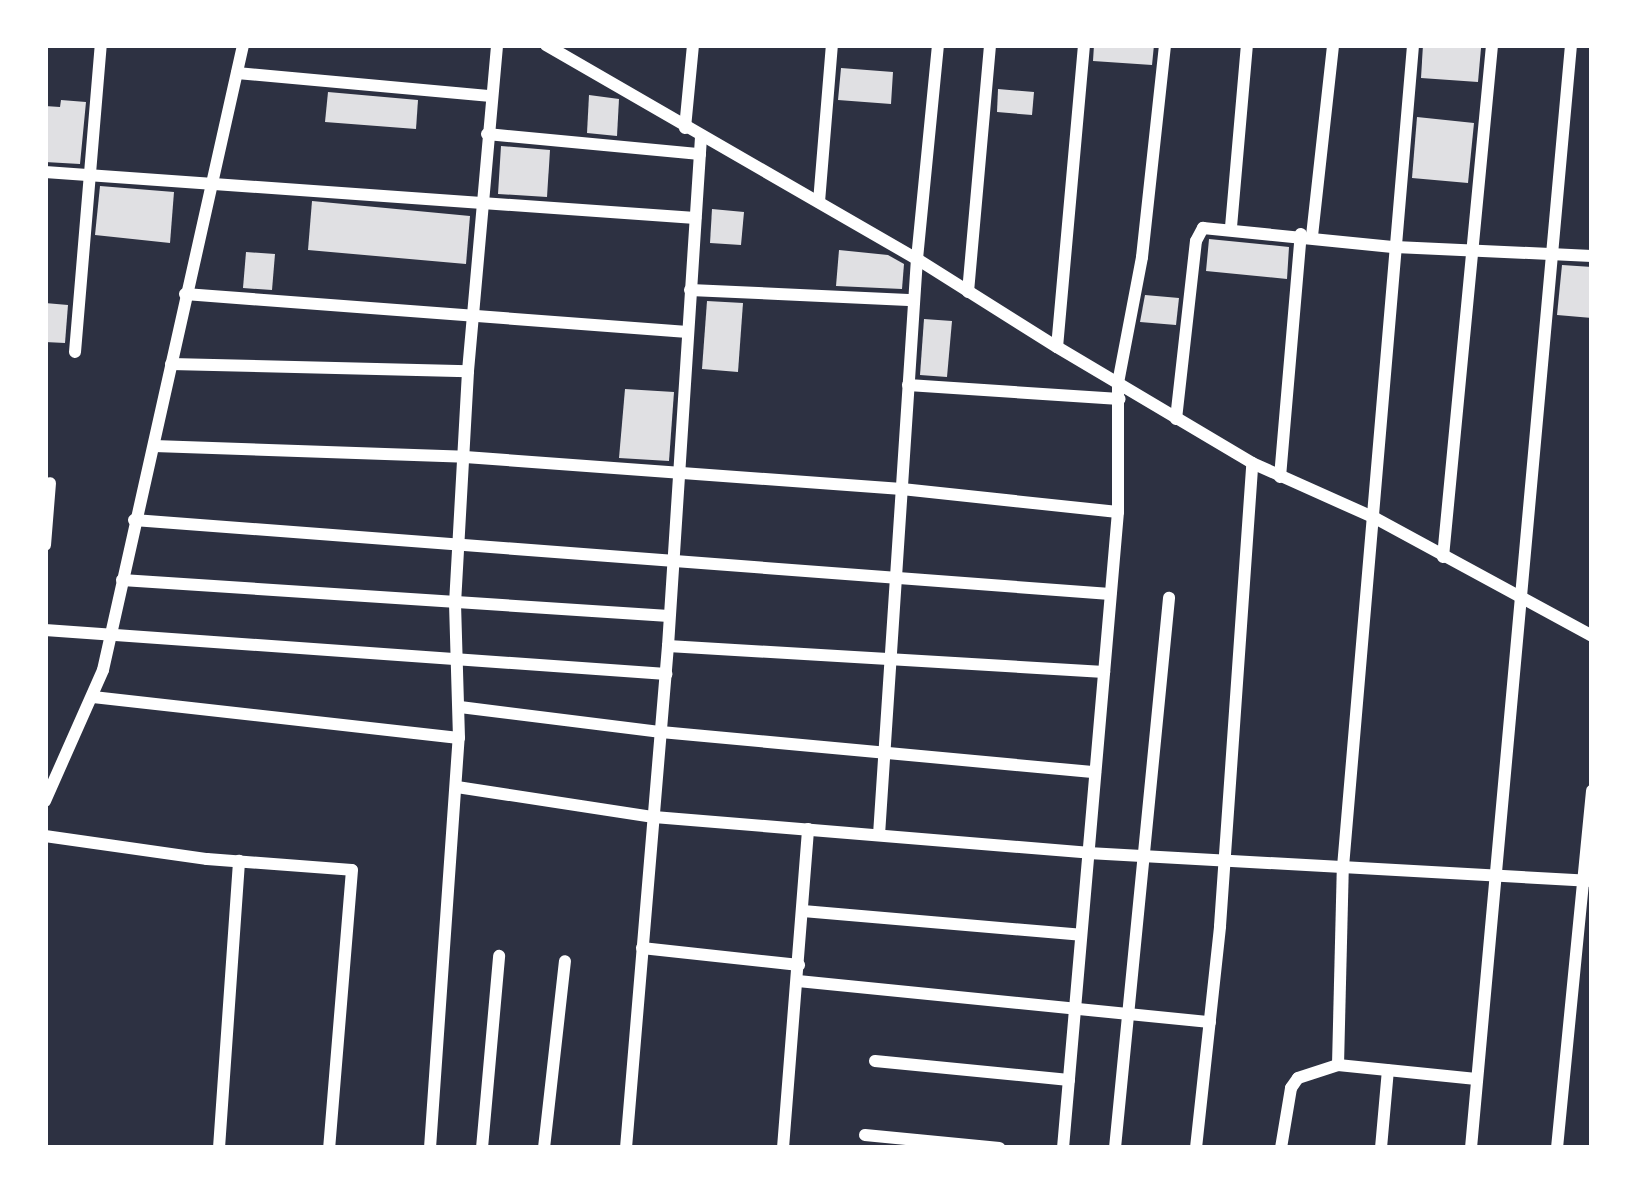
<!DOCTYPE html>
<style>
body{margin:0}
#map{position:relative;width:1637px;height:1193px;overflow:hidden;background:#2d3142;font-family:Figtree,sans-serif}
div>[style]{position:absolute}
.building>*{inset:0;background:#e0e0e3}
.minor>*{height:12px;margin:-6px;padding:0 6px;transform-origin:6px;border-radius:6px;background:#fff}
span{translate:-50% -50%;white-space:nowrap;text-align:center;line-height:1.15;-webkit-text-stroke:12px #fff;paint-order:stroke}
.frame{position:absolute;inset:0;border:48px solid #fff;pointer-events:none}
</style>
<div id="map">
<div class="building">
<i style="clip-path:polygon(1094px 45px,1154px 45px,1152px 65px,1093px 61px)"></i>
<i style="clip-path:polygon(1423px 45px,1481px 48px,1478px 82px,1421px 78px)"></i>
<i style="clip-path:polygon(841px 68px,893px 72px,891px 104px,838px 100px)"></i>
<i style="clip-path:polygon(998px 89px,1034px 92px,1032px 115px,997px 112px)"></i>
<i style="clip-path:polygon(328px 92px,418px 100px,416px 129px,325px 122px)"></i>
<i style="clip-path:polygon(589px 95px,619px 99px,617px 136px,587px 133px)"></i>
<i style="clip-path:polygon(61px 100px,86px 102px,80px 164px,45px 162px,45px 106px,60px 107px)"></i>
<i style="clip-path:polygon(1417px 117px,1474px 123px,1468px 183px,1412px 178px)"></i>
<i style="clip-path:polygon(501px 146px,550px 150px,547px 197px,498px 194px)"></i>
<i style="clip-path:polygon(100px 186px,174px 192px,170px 243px,95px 235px)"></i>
<i style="clip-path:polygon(312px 201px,470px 216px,466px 264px,308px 250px)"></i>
<i style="clip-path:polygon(712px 209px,744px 212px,741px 245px,710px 243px)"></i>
<i style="clip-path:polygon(1209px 239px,1289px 247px,1287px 279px,1206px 271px)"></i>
<i style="clip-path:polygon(839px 250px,888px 255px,904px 264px,902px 289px,836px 286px)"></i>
<i style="clip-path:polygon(246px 252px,275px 254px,272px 290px,243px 288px)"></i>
<i style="clip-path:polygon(1562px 265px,1592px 267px,1592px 318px,1557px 315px)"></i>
<i style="clip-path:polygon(1145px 295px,1179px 298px,1176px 325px,1140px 322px)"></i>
<i style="clip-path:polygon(707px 301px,743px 303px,738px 372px,702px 369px)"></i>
<i style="clip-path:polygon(45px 303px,68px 305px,65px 343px,45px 342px)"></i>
<i style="clip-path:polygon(924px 319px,952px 321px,947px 377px,920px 375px)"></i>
<i style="clip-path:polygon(625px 389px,674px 392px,669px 461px,619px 458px)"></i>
</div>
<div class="minor">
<i style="left:546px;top:45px;width:428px;rotate:30deg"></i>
<i style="left:917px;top:259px;width:165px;rotate:32.2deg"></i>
<i style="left:1084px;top:45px;width:303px;rotate:95.1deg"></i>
<i style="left:1057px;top:347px;width:227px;rotate:30.7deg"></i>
<i style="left:1252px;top:463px;width:135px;rotate:24.1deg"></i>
<i style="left:1375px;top:518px;width:247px;rotate:28.5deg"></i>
<i style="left:237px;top:73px;width:255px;rotate:5.2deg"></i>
<i style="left:685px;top:128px;width:83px;rotate:-84.5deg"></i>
<i style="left:487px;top:134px;width:214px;rotate:5.4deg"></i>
<i style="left:45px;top:172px;width:652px;rotate:4.05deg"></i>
<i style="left:819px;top:202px;width:158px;rotate:-85.3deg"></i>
<i style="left:1231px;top:227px;width:183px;rotate:-85deg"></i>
<i style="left:1312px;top:236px;width:192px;rotate:-83.7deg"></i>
<i style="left:690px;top:290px;width:224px;rotate:2.6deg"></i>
<i style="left:968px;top:292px;width:248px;rotate:-84.9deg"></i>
<i style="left:185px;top:294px;width:504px;rotate:4.32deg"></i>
<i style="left:75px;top:352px;width:308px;rotate:-85.2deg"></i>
<i style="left:171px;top:364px;width:297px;rotate:1.4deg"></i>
<i style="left:908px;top:385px;width:212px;rotate:3.8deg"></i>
<i style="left:1176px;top:419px;width:179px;rotate:-83.6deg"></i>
<i style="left:1196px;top:241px;width:15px;rotate:-62deg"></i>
<i style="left:1203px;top:228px;width:193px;rotate:5.7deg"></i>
<i style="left:1395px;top:247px;width:197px;rotate:2.6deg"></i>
<i style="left:154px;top:446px;width:311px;rotate:2deg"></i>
<i style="left:465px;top:457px;width:438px;rotate:4.2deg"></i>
<i style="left:902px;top:489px;width:217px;rotate:6.1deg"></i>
<i style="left:1280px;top:477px;width:244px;rotate:-85.1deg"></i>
<i style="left:134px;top:520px;width:979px;rotate:4.34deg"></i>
<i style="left:45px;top:545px;width:62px;rotate:-85.4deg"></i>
<i style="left:1443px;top:557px;width:514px;rotate:-84.53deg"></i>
<i style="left:122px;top:580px;width:548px;rotate:3.77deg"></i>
<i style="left:45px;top:630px;width:623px;rotate:4.05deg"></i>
<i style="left:668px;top:646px;width:437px;rotate:3.4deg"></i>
<i style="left:93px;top:697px;width:368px;rotate:6.4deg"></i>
<i style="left:460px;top:707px;width:203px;rotate:7.1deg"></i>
<i style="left:661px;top:732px;width:436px;rotate:5.3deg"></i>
<i style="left:457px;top:787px;width:199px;rotate:8.7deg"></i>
<i style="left:654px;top:817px;width:435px;rotate:4.7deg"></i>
<i style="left:1088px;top:853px;width:505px;rotate:3.18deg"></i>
<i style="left:45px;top:801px;width:143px;rotate:-66.1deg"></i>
<i style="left:103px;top:670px;width:640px;rotate:-77.37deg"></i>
<i style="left:879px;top:835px;width:577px;rotate:-86.23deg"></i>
<i style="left:917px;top:259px;width:215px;rotate:-84.4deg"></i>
<i style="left:45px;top:836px;width:164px;rotate:8.1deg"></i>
<i style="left:207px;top:859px;width:145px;rotate:4.3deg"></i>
<i style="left:352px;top:870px;width:279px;rotate:94.7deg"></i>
<i style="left:803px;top:911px;width:279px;rotate:4.9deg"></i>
<i style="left:642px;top:948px;width:158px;rotate:6.2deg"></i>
<i style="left:798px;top:981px;width:414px;rotate:5.7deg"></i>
<i style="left:875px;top:1061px;width:195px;rotate:5.6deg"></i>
<i style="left:1338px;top:1065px;width:139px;rotate:5.8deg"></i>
<i style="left:865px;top:1135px;width:135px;rotate:5.5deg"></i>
<i style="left:219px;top:1148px;width:288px;rotate:-86deg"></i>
<i style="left:430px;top:1148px;width:411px;rotate:-86deg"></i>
<i style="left:459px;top:738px;width:134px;rotate:-91.7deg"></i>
<i style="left:455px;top:604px;width:233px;rotate:-86.8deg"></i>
<i style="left:468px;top:371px;width:327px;rotate:-84.9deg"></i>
<i style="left:482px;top:1148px;width:193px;rotate:-84.9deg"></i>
<i style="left:544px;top:1148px;width:188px;rotate:-83.6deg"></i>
<i style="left:626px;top:1148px;width:504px;rotate:-85.22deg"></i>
<i style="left:668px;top:646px;width:510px;rotate:-86.29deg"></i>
<i style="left:783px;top:1148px;width:320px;rotate:-85.5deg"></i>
<i style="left:1063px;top:1148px;width:638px;rotate:-85.06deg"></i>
<i style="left:1118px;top:512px;width:129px;rotate:-90deg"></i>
<i style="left:1118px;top:383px;width:128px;rotate:-79.2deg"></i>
<i style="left:1142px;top:257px;width:213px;rotate:-83.8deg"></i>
<i style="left:1115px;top:1148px;width:553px;rotate:-84.39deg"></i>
<i style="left:1196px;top:1148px;width:223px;rotate:-83.8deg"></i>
<i style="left:1220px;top:926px;width:464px;rotate:-86deg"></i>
<i style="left:1281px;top:1148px;width:61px;rotate:-80.5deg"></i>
<i style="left:1291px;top:1088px;width:12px;rotate:-55deg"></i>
<i style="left:1298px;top:1078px;width:42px;rotate:-18deg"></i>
<i style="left:1338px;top:1065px;width:198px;rotate:-88.6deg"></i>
<i style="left:1343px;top:867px;width:825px;rotate:-85.13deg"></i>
<i style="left:1381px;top:1148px;width:78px;rotate:-84.9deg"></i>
<i style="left:1471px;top:1148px;width:1108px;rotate:-84.82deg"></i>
<i style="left:1557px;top:1148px;width:359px;rotate:-84.4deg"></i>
</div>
<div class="frame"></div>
</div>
